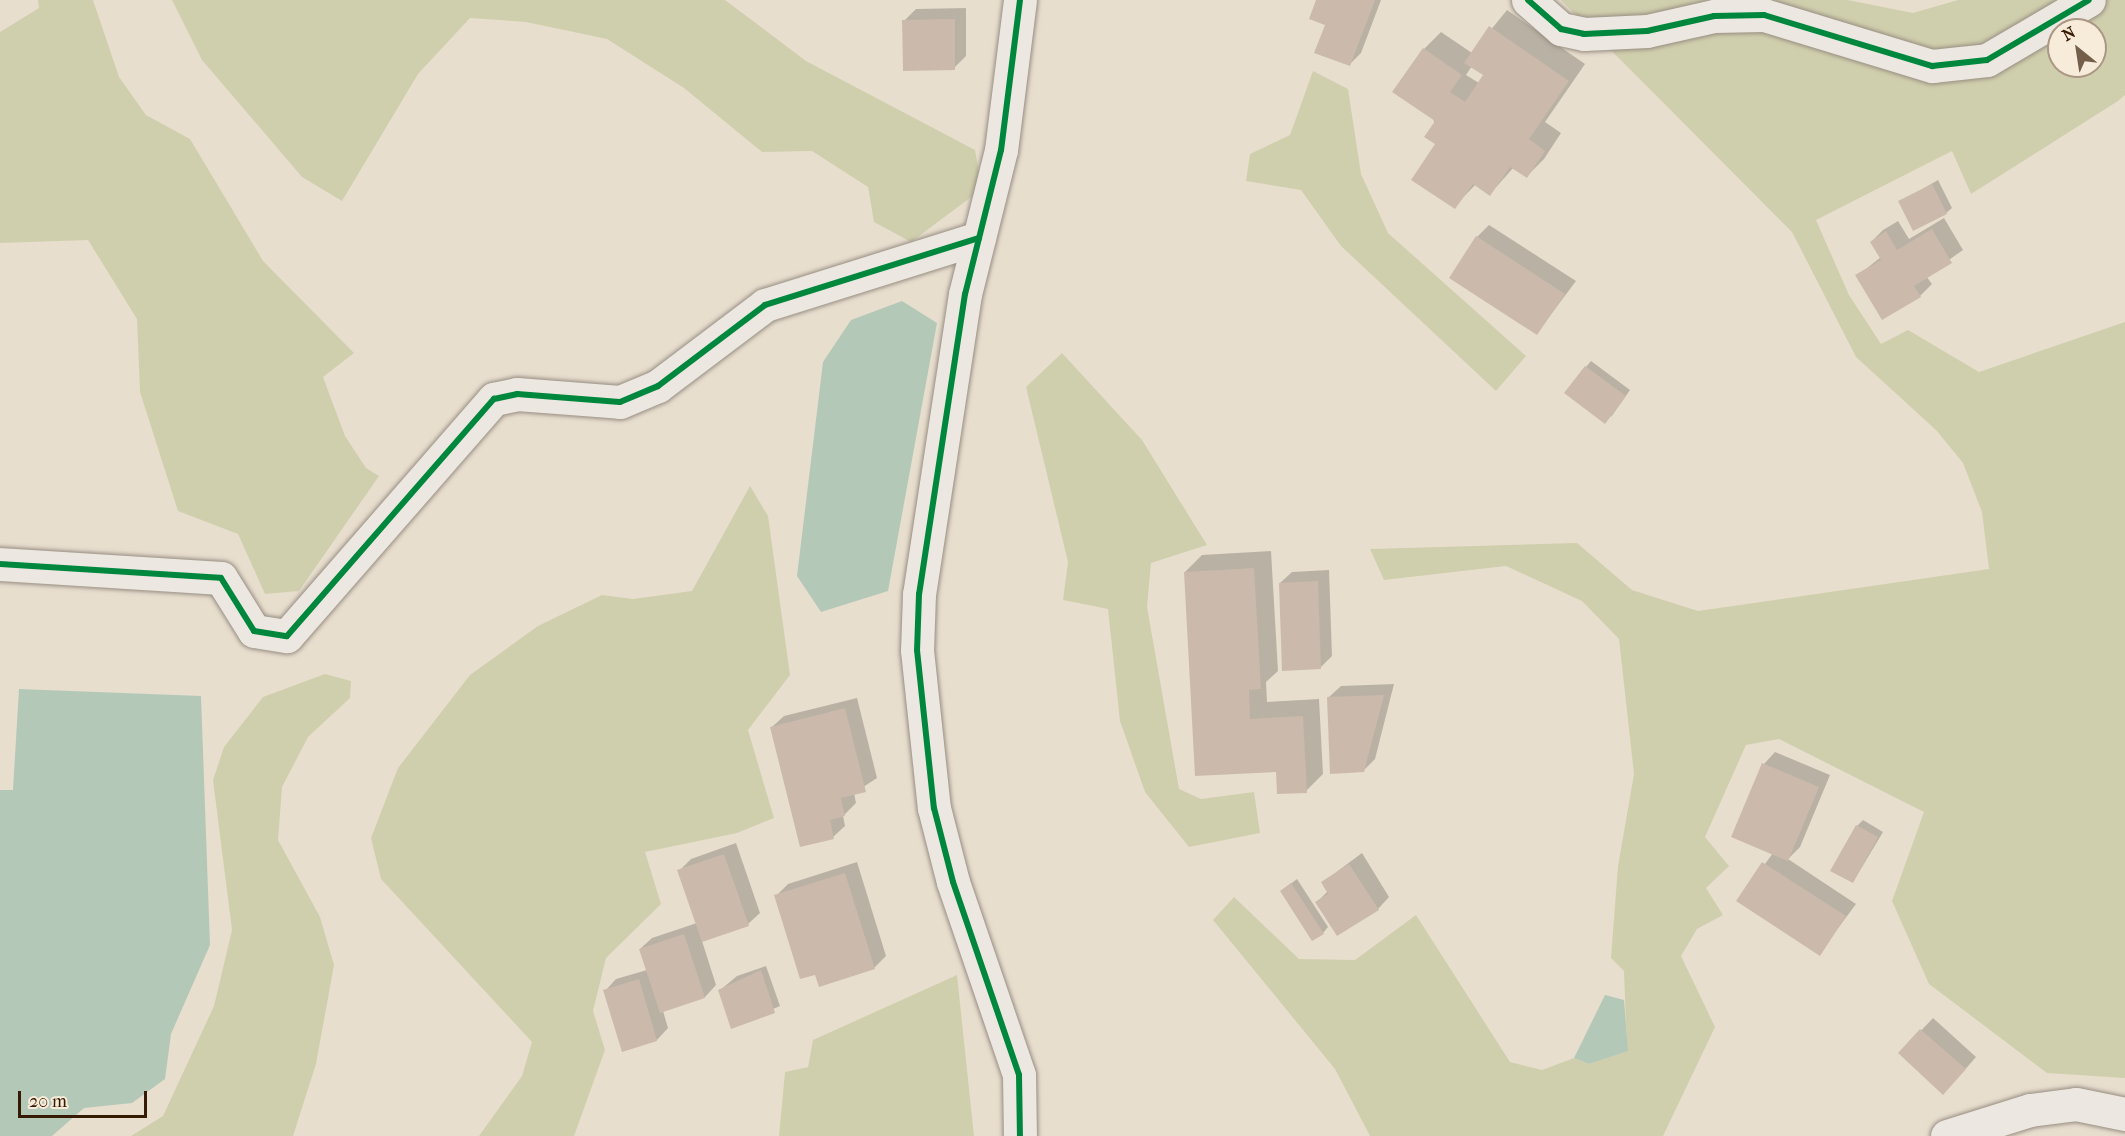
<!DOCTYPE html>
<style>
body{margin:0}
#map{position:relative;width:2125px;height:1136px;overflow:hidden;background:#e8dece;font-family:"IM FELL French Canon",serif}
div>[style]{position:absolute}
.green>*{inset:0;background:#d0cfad}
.water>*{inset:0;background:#b4c8b8}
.shadow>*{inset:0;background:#0003}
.building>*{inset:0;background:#cbbaab}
.roads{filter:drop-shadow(0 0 2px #978e82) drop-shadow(0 0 2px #978e82)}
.street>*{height:33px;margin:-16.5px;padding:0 16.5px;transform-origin:16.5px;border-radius:16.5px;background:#ece7e0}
.cycleway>*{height:6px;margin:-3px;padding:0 3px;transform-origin:3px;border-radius:3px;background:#00873e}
span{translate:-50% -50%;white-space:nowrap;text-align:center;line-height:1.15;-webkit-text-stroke:4.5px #f7ebd9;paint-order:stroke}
.north{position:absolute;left:2047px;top:18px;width:60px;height:60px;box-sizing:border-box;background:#f7ebd9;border:2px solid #aa9884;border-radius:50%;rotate:330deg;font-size:16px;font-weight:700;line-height:24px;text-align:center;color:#361b04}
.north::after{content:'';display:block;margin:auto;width:21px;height:27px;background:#745f4b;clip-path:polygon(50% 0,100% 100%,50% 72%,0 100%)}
.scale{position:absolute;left:18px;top:1091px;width:129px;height:27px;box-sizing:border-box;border:3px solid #361b04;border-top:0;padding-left:8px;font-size:18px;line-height:21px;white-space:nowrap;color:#361b04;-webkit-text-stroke:4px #f7ebd9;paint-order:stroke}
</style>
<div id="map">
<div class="green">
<i style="clip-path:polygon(38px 0,93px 0,119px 77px,146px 115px,190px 139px,263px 261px,354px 353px,323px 377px,345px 436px,366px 468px,379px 476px,299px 591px,265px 594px,238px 534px,178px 511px,140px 392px,137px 319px,88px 240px,0 243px,0 32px,39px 8px)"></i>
<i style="clip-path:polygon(172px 0,725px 0,806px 61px,975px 150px,982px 189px,911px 242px,874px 222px,868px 187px,812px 151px,762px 152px,684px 88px,607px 39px,526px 22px,470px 18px,418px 74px,342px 201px,302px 177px,202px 60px)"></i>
<i style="clip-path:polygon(evenodd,1561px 0,1848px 0,1913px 13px,1958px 0,2125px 0,2125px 95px,2118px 101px,1971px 194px,1952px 151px,1816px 220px,1849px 295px,1881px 344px,1908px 330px,1979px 372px,2125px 322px,2125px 1078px,2047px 1073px,1929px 984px,1892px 901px,1924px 812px,1779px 739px,1746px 745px,1705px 837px,1729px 866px,1706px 888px,1723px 915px,1697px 929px,1681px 956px,1715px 1027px,1663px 1136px,1370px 1136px,1335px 1069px,1213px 920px,1234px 897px,1299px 959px,1355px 960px,1416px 915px,1510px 1062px,1542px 1070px,1574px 1058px,1589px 1064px,1627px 1051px,1624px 971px,1611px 958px,1618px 866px,1634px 774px,1619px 639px,1582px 601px,1506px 566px,1384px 580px,1370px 549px,1577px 543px,1632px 590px,1698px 611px,1989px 569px,1982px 512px,1963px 463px,1936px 430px,1856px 357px,1792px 232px,1561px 0,2059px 30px,2095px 30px,2095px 66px,2059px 66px,2059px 30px)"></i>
<i style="clip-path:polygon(1313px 71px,1348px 89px,1361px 174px,1388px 233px,1526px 356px,1496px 391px,1341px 246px,1301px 190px,1246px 181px,1250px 154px,1290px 135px)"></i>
<i style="clip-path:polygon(1062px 353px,1142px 440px,1207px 545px,1151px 563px,1147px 607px,1179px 789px,1201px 799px,1254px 792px,1260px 833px,1189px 847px,1145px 792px,1120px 721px,1108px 609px,1063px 600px,1068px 562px,1026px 387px)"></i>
<i style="clip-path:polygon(750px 486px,768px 516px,790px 675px,748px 730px,774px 818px,737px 833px,645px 852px,661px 904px,606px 958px,593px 1011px,605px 1050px,574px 1136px,479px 1136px,522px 1076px,532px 1042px,381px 879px,371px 838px,398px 768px,470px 675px,538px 626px,602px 595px,633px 599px,692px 591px)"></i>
<i style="clip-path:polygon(325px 674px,351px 681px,350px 698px,308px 737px,282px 787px,278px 840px,320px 917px,334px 965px,316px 1064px,293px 1136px,131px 1136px,163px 1116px,214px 1006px,232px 930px,213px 780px,224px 747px,263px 697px)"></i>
<i style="clip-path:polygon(957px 975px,974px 1136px,779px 1136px,785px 1072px,808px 1067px,813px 1040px)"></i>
</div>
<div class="water">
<i style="clip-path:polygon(902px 301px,937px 323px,888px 591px,821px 612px,797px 576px,823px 362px,851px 320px)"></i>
<i style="clip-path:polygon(19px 689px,201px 696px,210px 945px,171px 1034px,165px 1079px,132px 1103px,84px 1108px,52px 1136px,0 1136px,0 790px,13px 790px)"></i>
<i style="clip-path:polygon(1605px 995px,1624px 1000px,1628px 1051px,1589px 1064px,1574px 1058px)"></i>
</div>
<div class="shadow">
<i style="clip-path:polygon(1318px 0,1381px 0,1361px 53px,1349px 65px)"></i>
<i style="clip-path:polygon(966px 8px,966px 56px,954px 68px,904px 21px,916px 9px)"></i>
<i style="clip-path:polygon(evenodd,1507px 10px,1585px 64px,1545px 122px,1561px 133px,1544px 159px,1527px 176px,1514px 167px,1490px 194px,1476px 184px,1454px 207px,1437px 144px,1424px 49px,1441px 32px,1472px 53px,1507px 10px,1472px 66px,1485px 75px,1479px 83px,1466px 75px,1472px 66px)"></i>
<i style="clip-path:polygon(1938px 180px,1952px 208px,1946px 213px,1900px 202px)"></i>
<i style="clip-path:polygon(1944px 218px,1963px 250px,1926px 276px,1932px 284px,1920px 296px,1857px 276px,1881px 257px,1871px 242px,1883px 230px,1898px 221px,1909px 239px)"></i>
<i style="clip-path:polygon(1489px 225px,1576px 281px,1537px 333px,1477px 237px)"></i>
<i style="clip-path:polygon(1591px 361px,1630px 390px,1611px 417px,1586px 367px)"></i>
<i style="clip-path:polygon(1271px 551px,1278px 671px,1266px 682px,1267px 702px,1319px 699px,1323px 774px,1306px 791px,1278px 770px,1196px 775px,1185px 572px,1202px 555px)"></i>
<i style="clip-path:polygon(1329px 570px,1332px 656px,1320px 668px,1280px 583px,1292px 572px)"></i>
<i style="clip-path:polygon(1394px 684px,1375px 759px,1363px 771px,1329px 697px,1341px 686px)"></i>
<i style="clip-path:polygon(857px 698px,877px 778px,854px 793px,856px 803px,843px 816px,845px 826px,833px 837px,772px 727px,784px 716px)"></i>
<i style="clip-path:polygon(1775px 752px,1830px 775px,1800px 847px,1788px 859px,1856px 904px,1819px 954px,1738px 901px,1773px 853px,1764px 764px)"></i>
<i style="clip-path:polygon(1863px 820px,1883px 832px,1853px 882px,1857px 826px)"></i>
<i style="clip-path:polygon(736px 843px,760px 913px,748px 924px,702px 941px,716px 985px,705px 997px,663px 1011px,668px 1028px,657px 1040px,605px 991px,616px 979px,647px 970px,640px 949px,652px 938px,697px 923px,679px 871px,691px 859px)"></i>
<i style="clip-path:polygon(1362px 853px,1389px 897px,1378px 909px,1317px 902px,1328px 891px,1323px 882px)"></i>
<i style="clip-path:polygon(857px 862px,886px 956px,874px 968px,816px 973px,776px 896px,788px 884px)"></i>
<i style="clip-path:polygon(1297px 879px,1328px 927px,1323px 933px,1281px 891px)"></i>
<i style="clip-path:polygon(766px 966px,780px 1006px,732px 1027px,719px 991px,737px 976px)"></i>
<i style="clip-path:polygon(1933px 1018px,1976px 1057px,1955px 1081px,1900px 1053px)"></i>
</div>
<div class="building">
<i style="clip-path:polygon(1316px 0,1375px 0,1350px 66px,1314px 53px,1325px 25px,1309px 19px)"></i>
<i style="clip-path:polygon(955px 19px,955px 70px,903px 71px,902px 20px)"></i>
<i style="clip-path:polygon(1489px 26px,1569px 81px,1529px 139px,1545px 151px,1527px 178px,1510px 167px,1490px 196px,1473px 184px,1455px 209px,1411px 180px,1435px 144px,1424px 137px,1435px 121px,1392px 92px,1423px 48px,1462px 75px,1450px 92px,1465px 102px,1483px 75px,1464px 63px)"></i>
<i style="clip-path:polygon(1932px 184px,1947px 214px,1913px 231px,1898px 201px)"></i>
<i style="clip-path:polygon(1932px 229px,1952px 263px,1914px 286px,1921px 297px,1882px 320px,1855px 275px,1881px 260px,1870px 242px,1886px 231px,1897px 250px)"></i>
<i style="clip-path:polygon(1476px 236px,1565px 294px,1537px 335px,1449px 278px)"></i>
<i style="clip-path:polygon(1585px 366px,1626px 396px,1605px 424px,1564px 393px)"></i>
<i style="clip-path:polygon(1254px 568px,1261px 689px,1249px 690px,1250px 719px,1303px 716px,1307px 793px,1277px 794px,1276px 772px,1195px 776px,1184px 572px)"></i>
<i style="clip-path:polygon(1318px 581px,1321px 669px,1282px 671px,1279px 583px)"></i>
<i style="clip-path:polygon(1384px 695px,1364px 772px,1330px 774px,1327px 697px)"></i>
<i style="clip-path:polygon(845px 708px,866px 792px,841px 798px,845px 816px,830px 820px,834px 839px,800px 847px,770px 727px)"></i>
<i style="clip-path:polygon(1762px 763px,1819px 787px,1788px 861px,1731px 837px)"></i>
<i style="clip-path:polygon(1856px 825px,1878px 837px,1853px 883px,1830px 871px)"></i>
<i style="clip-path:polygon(724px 854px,749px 926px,702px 942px,677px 870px)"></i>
<i style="clip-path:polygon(1762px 862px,1846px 916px,1820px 956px,1736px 901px)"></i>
<i style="clip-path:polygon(1349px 864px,1379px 910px,1337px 936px,1315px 902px,1328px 894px,1321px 882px)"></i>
<i style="clip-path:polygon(845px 873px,875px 969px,819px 987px,815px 975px,800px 979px,774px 895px)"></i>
<i style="clip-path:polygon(1291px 883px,1324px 934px,1312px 941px,1280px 891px)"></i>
<i style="clip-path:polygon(684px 934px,705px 998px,660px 1013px,639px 949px)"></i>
<i style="clip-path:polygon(761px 970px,775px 1013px,731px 1029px,718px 990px)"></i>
<i style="clip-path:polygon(639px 979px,657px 1041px,622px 1052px,603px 990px)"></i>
<i style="clip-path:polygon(1920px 1029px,1966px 1069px,1943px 1095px,1898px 1053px)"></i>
</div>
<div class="roads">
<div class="street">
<i style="left:1020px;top:0;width:151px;rotate:97.2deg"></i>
<i style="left:1001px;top:150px;width:148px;rotate:104deg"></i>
<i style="left:965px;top:294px;width:304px;rotate:98.7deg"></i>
<i style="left:919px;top:594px;width:56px;rotate:92deg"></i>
<i style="left:917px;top:650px;width:159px;rotate:83.9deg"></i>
<i style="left:934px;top:808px;width:76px;rotate:75.6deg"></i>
<i style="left:953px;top:882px;width:204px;rotate:71.1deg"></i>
<i style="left:1019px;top:1075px;width:61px;rotate:89.1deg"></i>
<i style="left:1528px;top:0;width:44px;rotate:41.3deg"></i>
<i style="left:1561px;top:29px;width:24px;rotate:12deg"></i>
<i style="left:1584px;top:34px;width:63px;rotate:-2.7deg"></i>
<i style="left:1647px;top:31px;width:69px;rotate:-12.6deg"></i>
<i style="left:1714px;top:16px;width:50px;rotate:-1.1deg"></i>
<i style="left:1764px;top:15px;width:176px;rotate:16.9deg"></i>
<i style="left:1932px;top:66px;width:55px;rotate:-6.2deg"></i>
<i style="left:1987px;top:60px;width:118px;rotate:-30.5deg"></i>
<i style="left:0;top:564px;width:221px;rotate:3.6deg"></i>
<i style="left:221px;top:578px;width:62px;rotate:58.1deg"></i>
<i style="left:254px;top:631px;width:33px;rotate:9deg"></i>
<i style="left:287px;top:636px;width:315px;rotate:-48.9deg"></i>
<i style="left:494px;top:399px;width:24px;rotate:-12deg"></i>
<i style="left:517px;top:394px;width:103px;rotate:4.4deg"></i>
<i style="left:620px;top:402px;width:41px;rotate:-22.8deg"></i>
<i style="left:658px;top:386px;width:134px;rotate:-37.1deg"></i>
<i style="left:765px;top:305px;width:224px;rotate:-17.4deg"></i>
<i style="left:1947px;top:1136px;width:87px;rotate:-17.4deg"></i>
<i style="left:2030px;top:1110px;width:46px;rotate:-7.4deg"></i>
<i style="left:2076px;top:1104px;width:50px;rotate:11.5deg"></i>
</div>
</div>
<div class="cycleway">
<i style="left:1020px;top:0;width:151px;rotate:97.2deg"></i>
<i style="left:1001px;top:150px;width:148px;rotate:104deg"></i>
<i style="left:965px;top:294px;width:304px;rotate:98.7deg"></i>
<i style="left:919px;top:594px;width:56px;rotate:92deg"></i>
<i style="left:917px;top:650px;width:159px;rotate:83.9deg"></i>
<i style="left:934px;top:808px;width:76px;rotate:75.6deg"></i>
<i style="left:953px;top:882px;width:204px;rotate:71.1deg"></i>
<i style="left:1019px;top:1075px;width:61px;rotate:89.1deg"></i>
<i style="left:1528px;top:0;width:44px;rotate:41.3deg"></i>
<i style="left:1561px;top:29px;width:24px;rotate:12deg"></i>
<i style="left:1584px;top:34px;width:63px;rotate:-2.7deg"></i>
<i style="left:1647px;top:31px;width:69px;rotate:-12.6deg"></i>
<i style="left:1714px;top:16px;width:50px;rotate:-1.1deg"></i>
<i style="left:1764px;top:15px;width:176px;rotate:16.9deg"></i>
<i style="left:1932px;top:66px;width:55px;rotate:-6.2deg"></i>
<i style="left:1987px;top:60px;width:118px;rotate:-30.5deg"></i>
<i style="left:0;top:564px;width:221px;rotate:3.6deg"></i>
<i style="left:221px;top:578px;width:62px;rotate:58.1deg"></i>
<i style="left:254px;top:631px;width:33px;rotate:9deg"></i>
<i style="left:287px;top:636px;width:315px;rotate:-48.9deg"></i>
<i style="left:494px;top:399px;width:24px;rotate:-12deg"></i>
<i style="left:517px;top:394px;width:103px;rotate:4.4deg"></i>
<i style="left:620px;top:402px;width:41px;rotate:-22.8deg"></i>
<i style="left:658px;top:386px;width:134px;rotate:-37.1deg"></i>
<i style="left:765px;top:305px;width:224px;rotate:-17.4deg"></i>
</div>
<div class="north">N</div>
<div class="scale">20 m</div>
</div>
